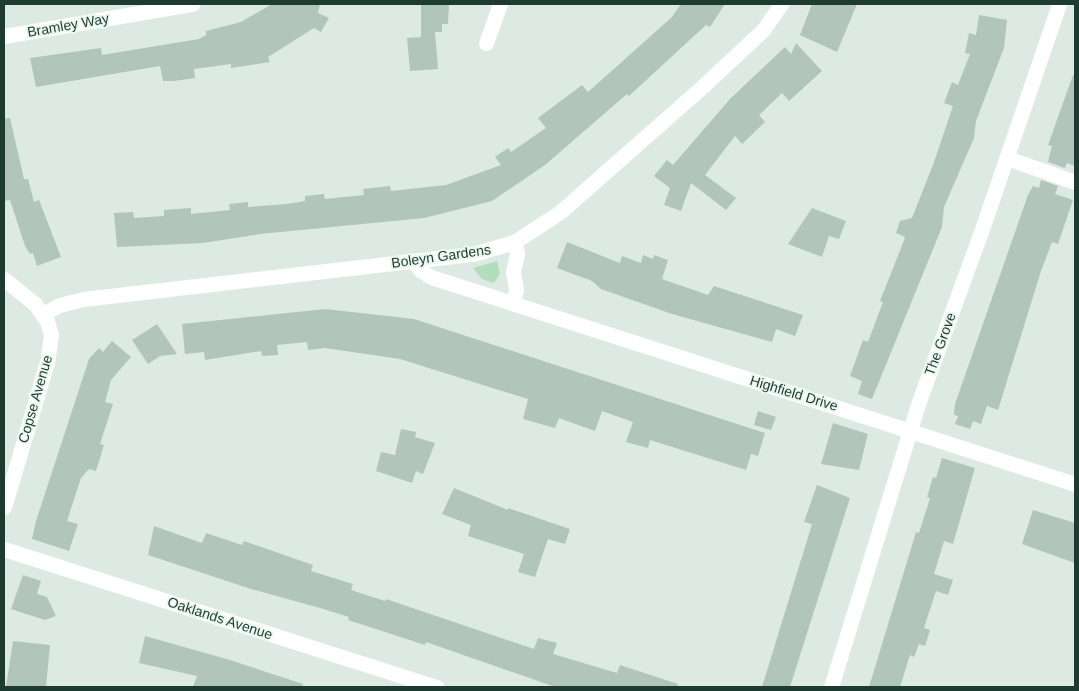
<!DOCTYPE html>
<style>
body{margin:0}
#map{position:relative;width:1079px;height:691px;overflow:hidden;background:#dceae3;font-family:Helvetica,sans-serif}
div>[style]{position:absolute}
.green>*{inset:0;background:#b2debc}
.building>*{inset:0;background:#b1c5bc}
.minor>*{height:15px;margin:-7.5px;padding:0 7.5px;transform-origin:7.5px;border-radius:7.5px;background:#fff}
span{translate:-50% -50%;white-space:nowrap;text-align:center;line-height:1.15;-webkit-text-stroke:4px #ecf7f1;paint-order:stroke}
.street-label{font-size:14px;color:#1d3b31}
.frame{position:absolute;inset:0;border:5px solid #1d3b31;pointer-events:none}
</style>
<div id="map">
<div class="green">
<i style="clip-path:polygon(497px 261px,500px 274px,494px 283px,482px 279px,473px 268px)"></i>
</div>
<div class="building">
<i style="clip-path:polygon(272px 4px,320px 4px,318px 13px,329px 18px,321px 32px,314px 28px,268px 57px,270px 62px,231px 68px,231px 64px,194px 69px,195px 78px,174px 81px,163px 81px,160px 66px,36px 87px,30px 58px,101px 48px,102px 55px,199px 39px,206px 35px,206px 31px,241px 22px)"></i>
<i style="clip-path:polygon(421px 4px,449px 4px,448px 24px,442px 24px,442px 32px,435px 32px,438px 69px,410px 71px,407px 38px,421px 37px)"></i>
<i style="clip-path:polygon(681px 4px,725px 4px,710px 27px,706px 25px,629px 96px,627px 94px,545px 165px,492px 201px,424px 218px,260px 234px,203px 243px,117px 247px,114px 213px,133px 212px,134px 218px,164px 216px,164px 210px,191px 208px,191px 214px,230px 210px,229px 204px,248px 202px,248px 207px,287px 204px,305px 201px,305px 196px,324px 194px,325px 199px,364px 195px,363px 189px,390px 186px,391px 191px,446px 185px,501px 165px,495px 157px,508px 148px,511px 152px,546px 128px,538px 118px,582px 85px,588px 92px,672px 17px)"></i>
<i style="clip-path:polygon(812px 4px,857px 4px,837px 52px,800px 35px)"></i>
<i style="clip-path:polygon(979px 15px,1007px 20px,1004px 48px,976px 121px,974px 138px,944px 207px,942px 227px,872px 399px,858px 394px,862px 381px,850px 376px,863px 340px,868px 342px,883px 302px,880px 301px,903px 243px,905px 237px,896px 233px,900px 221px,912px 218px,934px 162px,953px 106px,944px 103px,952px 82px,958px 85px,970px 54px,965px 53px,969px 33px,976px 35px)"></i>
<i style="clip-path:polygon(796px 43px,822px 71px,789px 101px,782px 93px,759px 115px,765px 122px,742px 144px,735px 136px,705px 175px,736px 198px,726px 210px,691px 183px,681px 211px,664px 205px,670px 188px,654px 176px,667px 160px,673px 165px,730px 99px,785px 47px,791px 54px)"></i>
<i style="clip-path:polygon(1073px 75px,1075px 76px,1075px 166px,1067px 163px,1065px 168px,1048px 162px,1052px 146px,1048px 145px)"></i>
<i style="clip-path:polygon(10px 118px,24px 179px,28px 179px,34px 202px,39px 200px,61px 257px,37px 266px,33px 253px,30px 254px,25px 246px,10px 200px,4px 201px,4px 119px)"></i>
<i style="clip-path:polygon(1041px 180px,1058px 186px,1055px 194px,1073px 200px,1058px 244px,1052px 242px,1041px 271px,998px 410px,987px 406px,981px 424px,973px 421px,970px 429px,955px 424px,958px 416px,954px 415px,955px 404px,1028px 195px,1033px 186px,1039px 188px)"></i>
<i style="clip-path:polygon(812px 208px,846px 221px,839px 239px,829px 236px,822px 257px,788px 244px)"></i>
<i style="clip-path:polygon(567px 242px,620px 263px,622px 256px,641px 263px,643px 255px,653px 259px,654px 255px,668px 260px,662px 279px,708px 295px,714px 286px,803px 315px,795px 336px,776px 329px,772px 342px,672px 314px,601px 289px,592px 281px,557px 268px)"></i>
<i style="clip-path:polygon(325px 309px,414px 319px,765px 433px,758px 456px,751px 454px,746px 470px,650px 440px,648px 448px,626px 442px,633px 422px,602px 411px,595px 431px,559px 418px,555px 428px,523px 419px,528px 399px,400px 359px,325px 348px,308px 350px,307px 342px,277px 345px,278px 355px,262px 356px,261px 351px,205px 360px,204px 352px,185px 354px,182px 324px)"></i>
<i style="clip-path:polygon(157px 324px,177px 354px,160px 356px,148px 364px,132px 340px)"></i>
<i style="clip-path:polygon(112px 341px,131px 357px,111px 380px,105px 402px,113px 404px,100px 444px,104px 445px,96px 471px,89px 469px,81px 478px,67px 521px,78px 524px,69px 551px,32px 539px,36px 521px,89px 359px,99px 348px,103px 352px)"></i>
<i style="clip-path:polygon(758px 411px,776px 417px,771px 430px,754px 425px)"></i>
<i style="clip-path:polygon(833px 423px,868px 434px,859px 470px,821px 464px)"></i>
<i style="clip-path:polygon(401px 429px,416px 432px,415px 437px,435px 443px,423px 474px,416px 471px,412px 483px,376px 471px,381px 452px,395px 455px)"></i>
<i style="clip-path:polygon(942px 458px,975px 468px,953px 544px,944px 541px,934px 574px,953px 580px,948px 595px,936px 591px,924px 628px,930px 630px,925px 646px,919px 644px,914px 657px,910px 655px,900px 687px,869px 687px,916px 532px,919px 533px,930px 498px,927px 497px,933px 477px,936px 478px)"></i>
<i style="clip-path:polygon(817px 485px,850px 498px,790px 687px,762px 687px,812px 524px,804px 522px)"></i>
<i style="clip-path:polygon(454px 488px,508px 510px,508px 508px,570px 529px,565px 544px,548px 539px,535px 577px,518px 572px,524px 554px,468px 536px,471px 525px,442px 514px)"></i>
<i style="clip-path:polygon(1033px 510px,1075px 523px,1075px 563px,1022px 544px)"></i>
<i style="clip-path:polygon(154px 526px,202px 543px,206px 533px,242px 545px,244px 541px,313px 565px,311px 571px,353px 584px,351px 590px,385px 601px,386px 599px,534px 649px,538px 638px,557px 643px,553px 654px,617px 673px,620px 665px,678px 684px,677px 687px,555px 687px,426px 642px,425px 645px,348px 620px,349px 617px,320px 608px,251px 589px,148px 555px)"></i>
<i style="clip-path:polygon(23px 575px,41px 581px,37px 594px,47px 597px,56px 616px,45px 620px,11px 609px)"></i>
<i style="clip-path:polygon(145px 636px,230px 660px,303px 684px,302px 687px,193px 687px,197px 676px,139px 663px)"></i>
<i style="clip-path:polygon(13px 641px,50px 645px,46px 687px,6px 687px)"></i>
</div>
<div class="minor">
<i style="left:4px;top:36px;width:191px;rotate:-9.7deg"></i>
<i style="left:486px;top:43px;width:41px;rotate:-70.3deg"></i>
<i style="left:1007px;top:158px;width:72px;rotate:19.4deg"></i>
<i style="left:414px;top:261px;width:11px;rotate:56deg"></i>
<i style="left:420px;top:270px;width:13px;rotate:32deg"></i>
<i style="left:431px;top:277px;width:676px;rotate:17.82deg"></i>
<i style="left:4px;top:279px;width:40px;rotate:39deg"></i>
<i style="left:35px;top:304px;width:21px;rotate:55deg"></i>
<i style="left:47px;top:321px;width:15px;rotate:74deg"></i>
<i style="left:51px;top:335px;width:27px;rotate:98deg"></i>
<i style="left:47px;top:362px;width:151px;rotate:106.5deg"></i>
<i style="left:513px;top:302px;width:12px;rotate:-76deg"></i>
<i style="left:516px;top:290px;width:19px;rotate:-99deg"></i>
<i style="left:513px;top:271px;width:18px;rotate:-77deg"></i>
<i style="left:517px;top:253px;width:11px;rotate:-105deg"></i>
<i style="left:43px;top:314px;width:18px;rotate:-29deg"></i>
<i style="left:59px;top:305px;width:25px;rotate:-14deg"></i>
<i style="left:83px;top:299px;width:393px;rotate:-6.6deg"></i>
<i style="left:473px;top:254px;width:43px;rotate:-16.3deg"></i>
<i style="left:514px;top:242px;width:55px;rotate:-33.1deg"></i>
<i style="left:560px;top:212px;width:192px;rotate:-41.4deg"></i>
<i style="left:704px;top:85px;width:81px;rotate:-43deg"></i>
<i style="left:763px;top:30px;width:32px;rotate:-55deg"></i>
<i style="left:4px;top:549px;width:454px;rotate:17.7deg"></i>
<i style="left:831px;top:687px;width:296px;rotate:-72.9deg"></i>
<i style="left:918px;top:404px;width:186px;rotate:-69.9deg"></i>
<i style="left:982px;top:229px;width:238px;rotate:-71.1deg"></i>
</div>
<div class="street-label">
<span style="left:68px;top:25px;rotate:-10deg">Bramley Way</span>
<span style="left:441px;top:256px;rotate:-8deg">Boleyn Gardens</span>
<span style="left:940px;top:344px;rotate:-70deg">The Grove</span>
<span style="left:794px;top:393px;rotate:17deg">Highfield Drive</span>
<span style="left:35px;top:399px;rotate:-74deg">Copse Avenue</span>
<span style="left:220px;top:618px;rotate:18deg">Oaklands Avenue</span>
</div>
<div class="frame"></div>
</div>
